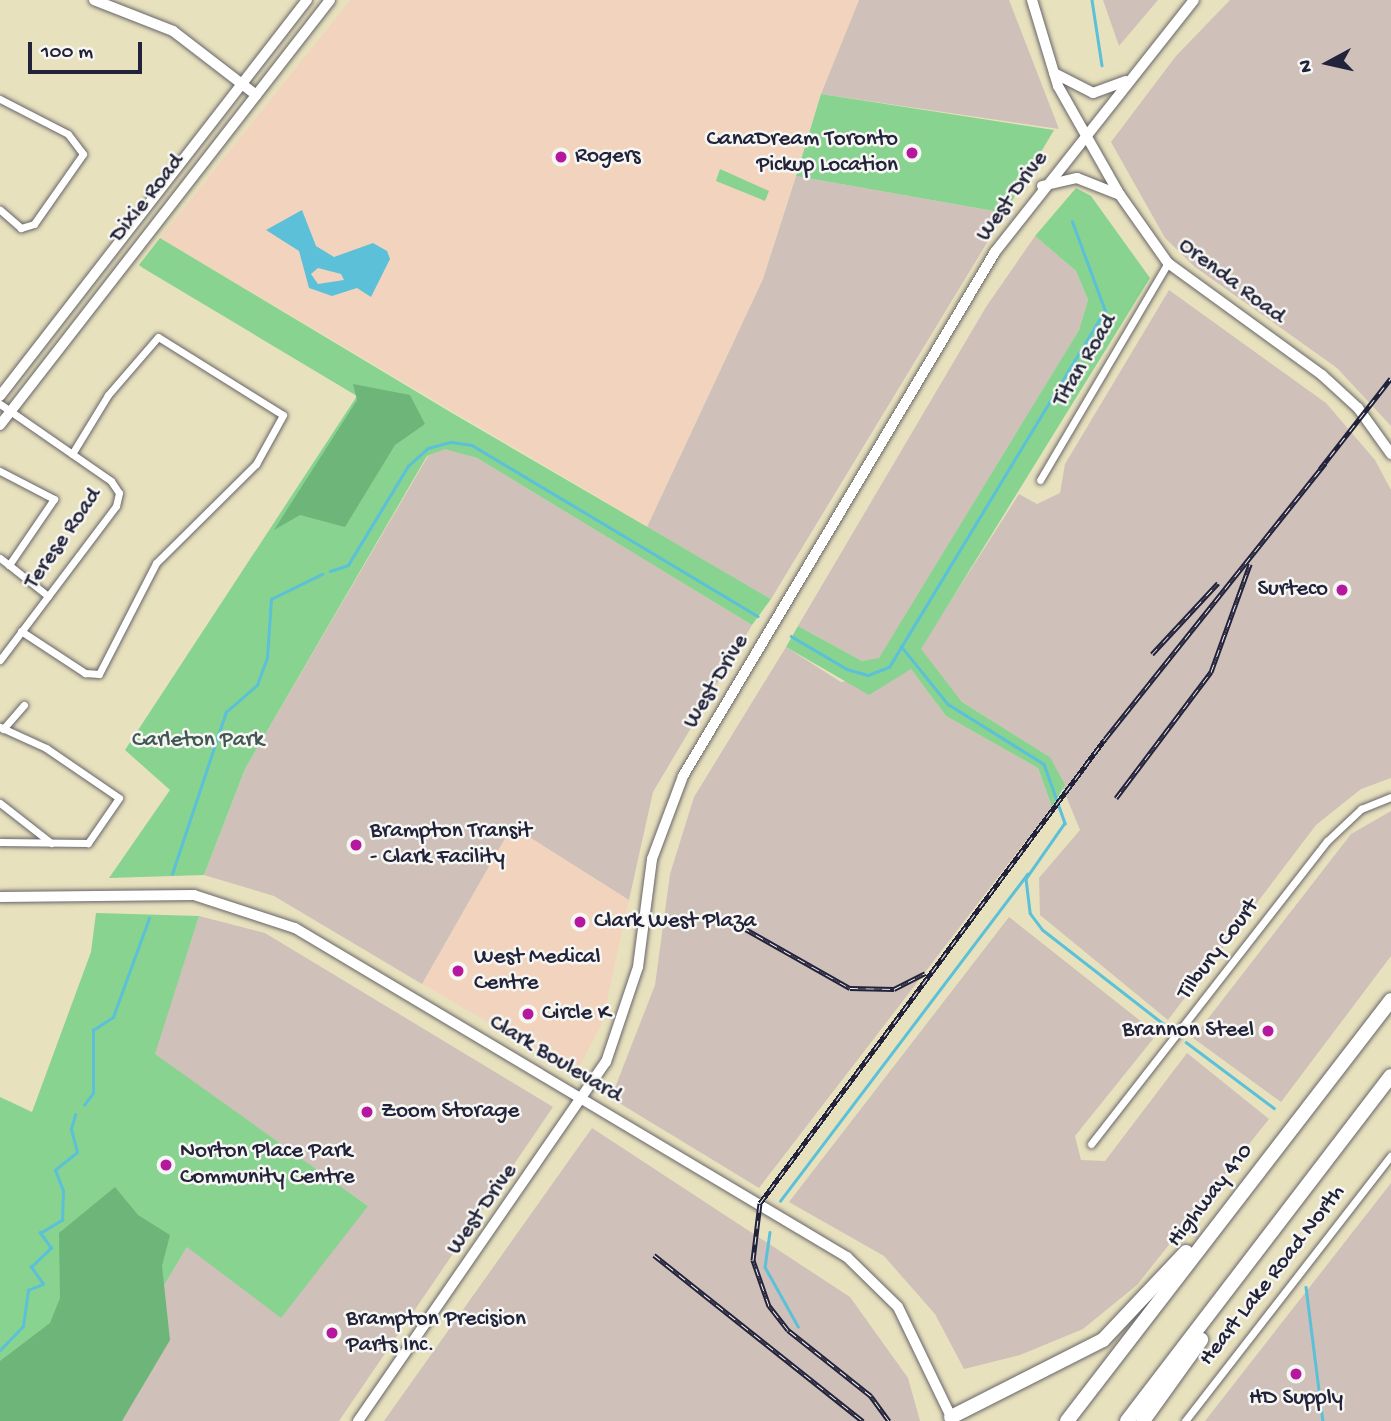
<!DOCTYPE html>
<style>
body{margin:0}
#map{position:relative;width:1391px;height:1421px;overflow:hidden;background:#e8e1be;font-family:"Gochi Hand",sans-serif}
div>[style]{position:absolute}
.built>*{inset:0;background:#f2d4be}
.industrial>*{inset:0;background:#cfc0ba}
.green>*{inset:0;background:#88d390}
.forest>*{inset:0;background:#6eb57a}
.water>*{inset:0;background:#5bc0d8}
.stream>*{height:2.5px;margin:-1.25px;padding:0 1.25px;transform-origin:1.25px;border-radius:1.25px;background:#5bc0d8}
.roads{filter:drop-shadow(0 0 2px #676569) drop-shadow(0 0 2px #676569)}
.minor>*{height:7px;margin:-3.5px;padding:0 3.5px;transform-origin:3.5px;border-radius:3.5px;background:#fff}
.tertiary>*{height:10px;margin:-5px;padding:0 5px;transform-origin:5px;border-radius:5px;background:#fff}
.secondary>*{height:10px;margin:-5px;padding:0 5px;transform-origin:5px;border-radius:5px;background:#fff}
.motorway>*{height:14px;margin:-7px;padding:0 7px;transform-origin:7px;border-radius:7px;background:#fff}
.rail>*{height:5px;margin-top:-2.5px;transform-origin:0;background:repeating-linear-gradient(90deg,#f6f6f2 0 8px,#22223b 0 16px);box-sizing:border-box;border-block:2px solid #22223b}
.dots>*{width:19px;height:19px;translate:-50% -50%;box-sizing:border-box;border:4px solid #f6f6f2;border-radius:50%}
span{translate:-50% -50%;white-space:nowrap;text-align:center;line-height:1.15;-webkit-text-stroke:5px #f6f6f2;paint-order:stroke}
.poi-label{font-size:23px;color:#22223b}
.right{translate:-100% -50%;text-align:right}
.left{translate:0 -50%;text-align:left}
.street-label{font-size:23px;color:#22223b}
.park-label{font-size:23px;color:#415754}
.north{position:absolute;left:1293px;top:28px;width:70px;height:70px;-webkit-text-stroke:5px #f6f6f2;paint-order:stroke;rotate:262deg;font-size:19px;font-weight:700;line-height:28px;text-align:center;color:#22223b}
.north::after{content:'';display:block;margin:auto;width:24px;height:32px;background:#22223b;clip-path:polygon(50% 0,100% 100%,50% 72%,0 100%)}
.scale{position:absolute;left:28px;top:42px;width:114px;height:32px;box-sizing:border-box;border:4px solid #22223b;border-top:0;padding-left:9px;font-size:21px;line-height:24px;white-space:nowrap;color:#22223b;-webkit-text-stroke:5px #f6f6f2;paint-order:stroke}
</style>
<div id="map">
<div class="built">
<i style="clip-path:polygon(350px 0,859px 0,821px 94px,763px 279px,647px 526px,160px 238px)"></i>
<i style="clip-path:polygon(512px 826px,629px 900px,602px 1023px,576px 1073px,422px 984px)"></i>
</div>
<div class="industrial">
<i style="clip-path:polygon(859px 0,1009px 0,1059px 129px,821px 94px)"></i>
<i style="clip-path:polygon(1103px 0,1158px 0,1119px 46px)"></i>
<i style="clip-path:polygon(1230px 0,1391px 0,1391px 426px,1337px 368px,1195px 267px,1165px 238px,1111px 142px,1176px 56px)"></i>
<i style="clip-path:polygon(796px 176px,1005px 213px,771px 599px,647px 527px,763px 279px)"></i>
<i style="clip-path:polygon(1035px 236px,1076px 271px,1088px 300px,1079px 330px,879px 659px,862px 661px,798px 626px,986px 307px)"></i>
<i style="clip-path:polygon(1169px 290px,1326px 403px,1375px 460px,1391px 490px,1391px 778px,1361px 789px,1316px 825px,1168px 1020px,1040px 915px,1039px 878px,1080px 830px,1050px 757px,962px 702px,920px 649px,1019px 494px,1037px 504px,1060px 493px,1065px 464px)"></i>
<i style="clip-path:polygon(445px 448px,477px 458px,752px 625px,653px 792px,629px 900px,512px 826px,422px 984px,274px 896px,204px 875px,245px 769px,428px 456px)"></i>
<i style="clip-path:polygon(786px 647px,841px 682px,911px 669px,946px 716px,1038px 768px,1052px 807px,759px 1188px,611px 1098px,655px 985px,670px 874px,694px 797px)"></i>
<i style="clip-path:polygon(1391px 811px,1391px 956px,1281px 1102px,1193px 1038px,1351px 834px)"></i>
<i style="clip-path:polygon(199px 916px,265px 933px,553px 1107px,339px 1421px,112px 1421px,157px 1297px,187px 1247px,368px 1206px,154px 1054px)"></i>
<i style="clip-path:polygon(1009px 917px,1157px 1034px,1075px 1136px,1081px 1160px,1105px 1161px,1187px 1053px,1269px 1119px,1137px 1285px,1083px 1329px,1020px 1355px,964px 1369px,935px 1314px,884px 1256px,789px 1202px)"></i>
<i style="clip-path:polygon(592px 1128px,850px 1297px,908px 1378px,920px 1421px,384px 1421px)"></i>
<i style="clip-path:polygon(1391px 1183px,1391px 1421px,1205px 1421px)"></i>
</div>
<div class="green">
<i style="clip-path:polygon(821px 94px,1054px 130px,1005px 213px,796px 176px)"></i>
<i style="clip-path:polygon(720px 169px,769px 191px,765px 201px,716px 181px)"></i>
<i style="clip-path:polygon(1076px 188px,1091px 196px,1150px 278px,921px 649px,962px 702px,1050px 757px,1065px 785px,1052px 807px,1038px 768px,946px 716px,911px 669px,869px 695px,786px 647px,798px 626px,862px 661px,879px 658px,1079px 330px,1088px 300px,1076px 271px,1035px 236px)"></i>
<i style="clip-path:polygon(160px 238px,452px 413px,771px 599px,752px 625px,477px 458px,445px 449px,427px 456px,245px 769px,204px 875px,109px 878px,170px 790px,125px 750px,357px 396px,143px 268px,139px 265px)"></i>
<i style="clip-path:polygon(96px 913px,199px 916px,155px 1054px,368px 1206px,281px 1318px,187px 1247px,157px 1297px,0 1421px,0 1097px,32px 1112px,91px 952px)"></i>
</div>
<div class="forest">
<i style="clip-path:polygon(353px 384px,410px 395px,425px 424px,395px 445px,345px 527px,300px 515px,274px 530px,357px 400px)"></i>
<i style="clip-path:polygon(115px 1187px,138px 1215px,170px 1235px,162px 1266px,170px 1340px,122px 1421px,0 1421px,0 1361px,50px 1323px,60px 1298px,59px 1233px)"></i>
</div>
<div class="water">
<i style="clip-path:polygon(evenodd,302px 210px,316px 246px,334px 257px,373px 243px,387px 251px,390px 259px,371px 297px,357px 288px,332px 296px,309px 288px,299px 251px,266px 230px,302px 210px,318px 268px,341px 274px,344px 280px,318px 284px,311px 274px,318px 268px)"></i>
</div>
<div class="stream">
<i style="left:1092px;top:0;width:66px;rotate:81.3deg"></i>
<i style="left:330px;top:571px;width:19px;rotate:-18deg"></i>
<i style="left:348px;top:565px;width:116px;rotate:-58.8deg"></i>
<i style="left:408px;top:466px;width:27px;rotate:-42deg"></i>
<i style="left:428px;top:448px;width:24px;rotate:-15deg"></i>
<i style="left:451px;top:442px;width:21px;rotate:8deg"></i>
<i style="left:472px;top:445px;width:333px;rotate:30.9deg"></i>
<i style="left:791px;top:636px;width:65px;rotate:30.5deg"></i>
<i style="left:847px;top:669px;width:22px;rotate:16deg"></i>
<i style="left:868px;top:675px;width:22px;rotate:-21deg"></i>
<i style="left:889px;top:667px;width:416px;rotate:-58.8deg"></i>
<i style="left:1105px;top:311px;width:95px;rotate:-110.3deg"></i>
<i style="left:901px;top:646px;width:75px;rotate:51deg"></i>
<i style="left:948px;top:704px;width:113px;rotate:32deg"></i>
<i style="left:1044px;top:764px;width:63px;rotate:70.4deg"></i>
<i style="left:1065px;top:823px;width:68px;rotate:124.9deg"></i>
<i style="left:1026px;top:879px;width:34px;rotate:83deg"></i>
<i style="left:1030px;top:913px;width:21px;rotate:53deg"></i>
<i style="left:1043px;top:930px;width:160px;rotate:37.9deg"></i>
<i style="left:172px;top:874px;width:171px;rotate:-71.6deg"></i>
<i style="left:226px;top:712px;width:41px;rotate:-41.1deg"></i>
<i style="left:257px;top:685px;width:29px;rotate:-70deg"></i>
<i style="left:267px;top:658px;width:59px;rotate:-86.1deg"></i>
<i style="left:271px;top:599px;width:57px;rotate:-26.1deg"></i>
<i style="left:1186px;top:1042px;width:110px;rotate:36.9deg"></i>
<i style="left:84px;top:1105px;width:15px;rotate:-53deg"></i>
<i style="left:93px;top:1093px;width:63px;rotate:-90deg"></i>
<i style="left:93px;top:1030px;width:24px;rotate:-33deg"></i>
<i style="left:113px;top:1017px;width:105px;rotate:-70deg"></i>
<i style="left:780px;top:1201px;width:410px;rotate:-52.9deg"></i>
<i style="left:770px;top:1232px;width:35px;rotate:98deg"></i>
<i style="left:765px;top:1267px;width:68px;rotate:60.8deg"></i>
<i style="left:1306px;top:1287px;width:135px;rotate:82.8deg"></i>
<i style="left:0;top:1350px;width:33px;rotate:-46deg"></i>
<i style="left:23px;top:1326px;width:36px;rotate:-82deg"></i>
<i style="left:28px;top:1290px;width:16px;rotate:-22deg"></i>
<i style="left:43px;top:1284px;width:21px;rotate:-125deg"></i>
<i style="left:31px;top:1267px;width:28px;rotate:-44deg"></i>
<i style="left:51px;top:1248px;width:19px;rotate:-126deg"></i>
<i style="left:40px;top:1233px;width:26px;rotate:-31deg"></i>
<i style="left:62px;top:1220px;width:29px;rotate:-88deg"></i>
<i style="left:63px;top:1191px;width:22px;rotate:-111deg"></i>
<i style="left:55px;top:1170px;width:28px;rotate:-39deg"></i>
<i style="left:77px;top:1152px;width:24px;rotate:-105deg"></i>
<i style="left:71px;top:1129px;width:15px;rotate:-74deg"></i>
</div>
<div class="roads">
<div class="minor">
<i style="left:0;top:99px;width:76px;rotate:27.2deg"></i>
<i style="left:68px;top:134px;width:25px;rotate:53deg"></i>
<i style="left:83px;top:154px;width:85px;rotate:125deg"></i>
<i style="left:34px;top:224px;width:14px;rotate:163deg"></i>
<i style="left:21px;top:228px;width:28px;rotate:-139deg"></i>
<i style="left:0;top:404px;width:135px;rotate:34.7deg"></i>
<i style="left:111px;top:481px;width:14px;rotate:56deg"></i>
<i style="left:119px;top:493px;width:13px;rotate:103deg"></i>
<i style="left:116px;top:506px;width:193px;rotate:127deg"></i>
<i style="left:0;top:471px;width:61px;rotate:27.4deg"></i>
<i style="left:54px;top:499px;width:80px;rotate:124.3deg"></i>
<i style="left:9px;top:565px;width:50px;rotate:38.5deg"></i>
<i style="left:1040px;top:480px;width:252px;rotate:-59.5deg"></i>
<i style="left:0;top:558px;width:11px;rotate:38deg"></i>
<i style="left:21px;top:631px;width:77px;rotate:33.3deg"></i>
<i style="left:85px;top:673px;width:14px;rotate:4deg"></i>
<i style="left:99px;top:674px;width:125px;rotate:-62.8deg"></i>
<i style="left:156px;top:563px;width:141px;rotate:-44.7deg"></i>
<i style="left:256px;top:464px;width:56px;rotate:-61.1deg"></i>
<i style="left:283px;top:415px;width:147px;rotate:-148deg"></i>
<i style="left:158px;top:337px;width:77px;rotate:130.8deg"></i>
<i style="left:108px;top:395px;width:69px;rotate:121.4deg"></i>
<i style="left:0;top:727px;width:51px;rotate:24.5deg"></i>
<i style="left:46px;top:748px;width:88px;rotate:34.4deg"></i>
<i style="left:119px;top:798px;width:55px;rotate:124.6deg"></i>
<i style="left:88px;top:843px;width:88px;rotate:-179.3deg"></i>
<i style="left:3px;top:729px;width:32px;rotate:-49deg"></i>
<i style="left:0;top:803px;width:65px;rotate:38.1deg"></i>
<i style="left:1091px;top:1144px;width:384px;rotate:-52.1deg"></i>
<i style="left:1327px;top:841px;width:47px;rotate:-43.3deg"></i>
<i style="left:1361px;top:809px;width:32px;rotate:-22deg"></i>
<i style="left:1185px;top:1421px;width:336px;rotate:-52.2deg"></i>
</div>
<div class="tertiary">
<i style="left:94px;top:0;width:85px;rotate:21.4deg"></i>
<i style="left:173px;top:31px;width:105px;rotate:37.6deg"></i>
<i style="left:1032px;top:0;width:90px;rotate:73.2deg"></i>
<i style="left:1058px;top:86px;width:125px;rotate:60.4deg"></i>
<i style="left:1120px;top:195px;width:83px;rotate:54.8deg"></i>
<i style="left:1168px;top:263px;width:190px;rotate:36deg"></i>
<i style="left:1322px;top:375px;width:49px;rotate:42.5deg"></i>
<i style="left:1358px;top:408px;width:57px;rotate:54.3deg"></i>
<i style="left:1054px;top:73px;width:44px;rotate:27.1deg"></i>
<i style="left:1093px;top:93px;width:35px;rotate:-20deg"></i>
<i style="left:1042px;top:186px;width:36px;rotate:-13deg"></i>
<i style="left:1077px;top:178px;width:46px;rotate:21.6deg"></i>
<i style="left:0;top:897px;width:194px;rotate:-0.6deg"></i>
<i style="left:194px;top:895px;width:106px;rotate:18.1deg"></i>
<i style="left:295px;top:928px;width:643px;rotate:30.8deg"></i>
<i style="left:847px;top:1257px;width:71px;rotate:44.4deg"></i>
<i style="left:898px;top:1307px;width:127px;rotate:64.2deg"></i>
<i style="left:358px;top:1421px;width:436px;rotate:-55.4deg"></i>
<i style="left:606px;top:1062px;width:100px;rotate:-71.4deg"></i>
<i style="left:638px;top:967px;width:109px;rotate:-82.6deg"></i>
<i style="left:652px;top:859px;width:89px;rotate:-69.5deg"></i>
<i style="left:683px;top:776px;width:610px;rotate:-59.23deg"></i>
<i style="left:995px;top:252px;width:321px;rotate:-51.7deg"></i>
</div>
<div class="secondary">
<i style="left:0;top:396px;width:501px;rotate:-52.22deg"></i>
<i style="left:0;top:425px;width:538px;rotate:-52.17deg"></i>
</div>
<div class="motorway">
<i style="left:951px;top:1417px;width:170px;rotate:-26.9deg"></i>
<i style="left:1103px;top:1340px;width:121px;rotate:-46.7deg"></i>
<i style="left:1067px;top:1421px;width:531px;rotate:-52.42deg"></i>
<i style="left:1127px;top:1421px;width:434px;rotate:-52.6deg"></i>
<i style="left:1143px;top:1421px;width:100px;rotate:-54.4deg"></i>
</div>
</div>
<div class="rail">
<i style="left:1320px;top:469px;width:115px;rotate:-52deg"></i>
<i style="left:1152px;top:654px;width:97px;rotate:-47.1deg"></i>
<i style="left:1116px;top:798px;width:158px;rotate:-53deg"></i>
<i style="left:1211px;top:672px;width:115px;rotate:-70.1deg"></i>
<i style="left:742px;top:927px;width:124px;rotate:29.5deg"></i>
<i style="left:850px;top:988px;width:44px;rotate:1.3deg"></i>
<i style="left:894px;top:989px;width:35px;rotate:-27deg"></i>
<i style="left:654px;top:1255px;width:267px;rotate:38.5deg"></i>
<i style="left:889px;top:1421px;width:31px;rotate:-126deg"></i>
<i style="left:871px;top:1396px;width:106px;rotate:-141.5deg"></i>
<i style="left:788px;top:1330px;width:31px;rotate:-128deg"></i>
<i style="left:769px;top:1306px;width:49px;rotate:-109.2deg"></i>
<i style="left:753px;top:1260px;width:57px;rotate:-83deg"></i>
<i style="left:760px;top:1203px;width:578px;rotate:-53.37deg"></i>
<i style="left:1105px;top:739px;width:353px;rotate:-51.4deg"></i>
</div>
<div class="dots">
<i style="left:912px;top:153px;background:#b5179e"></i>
<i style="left:561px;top:157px;background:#b5179e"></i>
<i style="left:1342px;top:590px;background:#b5179e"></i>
<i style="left:356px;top:845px;background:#b5179e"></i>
<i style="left:580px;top:922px;background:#b5179e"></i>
<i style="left:458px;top:971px;background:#b5179e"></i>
<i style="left:528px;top:1014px;background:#b5179e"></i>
<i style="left:1268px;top:1031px;background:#b5179e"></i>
<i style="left:367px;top:1112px;background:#b5179e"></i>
<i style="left:166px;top:1165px;background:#b5179e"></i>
<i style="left:332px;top:1333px;background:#b5179e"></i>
<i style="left:1296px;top:1374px;background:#b5179e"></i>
</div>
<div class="poi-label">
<span class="right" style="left:898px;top:153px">CanaDream Toronto<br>Pickup Location</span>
<span class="left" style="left:575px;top:157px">Rogers</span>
<span class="right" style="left:1328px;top:590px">Surteco</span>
<span class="left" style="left:370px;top:845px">Brampton Transit<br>- Clark Facility</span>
<span class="left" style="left:594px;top:922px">Clark West Plaza</span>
<span class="left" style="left:474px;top:971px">West Medical<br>Centre</span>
<span class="left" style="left:542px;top:1014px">Circle K</span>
<span class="right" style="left:1254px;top:1031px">Brannon Steel</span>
<span class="left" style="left:381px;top:1112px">Zoom Storage</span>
<span class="left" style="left:180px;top:1165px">Norton Place Park<br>Community Centre</span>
<span class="left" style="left:346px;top:1333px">Brampton Precision<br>Parts Inc.</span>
<span style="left:1296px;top:1399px">HD Supply</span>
</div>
<div class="street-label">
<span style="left:1013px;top:197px;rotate:-54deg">West Drive</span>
<span style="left:148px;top:199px;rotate:-52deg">Dixie Road</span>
<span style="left:1231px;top:282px;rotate:37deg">Orenda Road</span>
<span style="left:1086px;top:361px;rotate:-59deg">Titan Road</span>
<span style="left:64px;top:539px;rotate:-55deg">Terese Road</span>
<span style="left:717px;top:682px;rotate:-59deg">West Drive</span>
<span style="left:1219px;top:950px;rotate:-53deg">Tilbury Court</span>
<span style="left:555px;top:1060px;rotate:31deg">Clark Boulevard</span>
<span style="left:1211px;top:1196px;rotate:-52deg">Highway 410</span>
<span style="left:483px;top:1210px;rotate:-55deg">West Drive</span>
<span style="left:1273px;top:1276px;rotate:-52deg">Heart Lake Road North</span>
</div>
<div class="park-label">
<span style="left:198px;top:741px">Carleton Park</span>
</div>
<div class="north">N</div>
<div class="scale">100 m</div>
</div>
